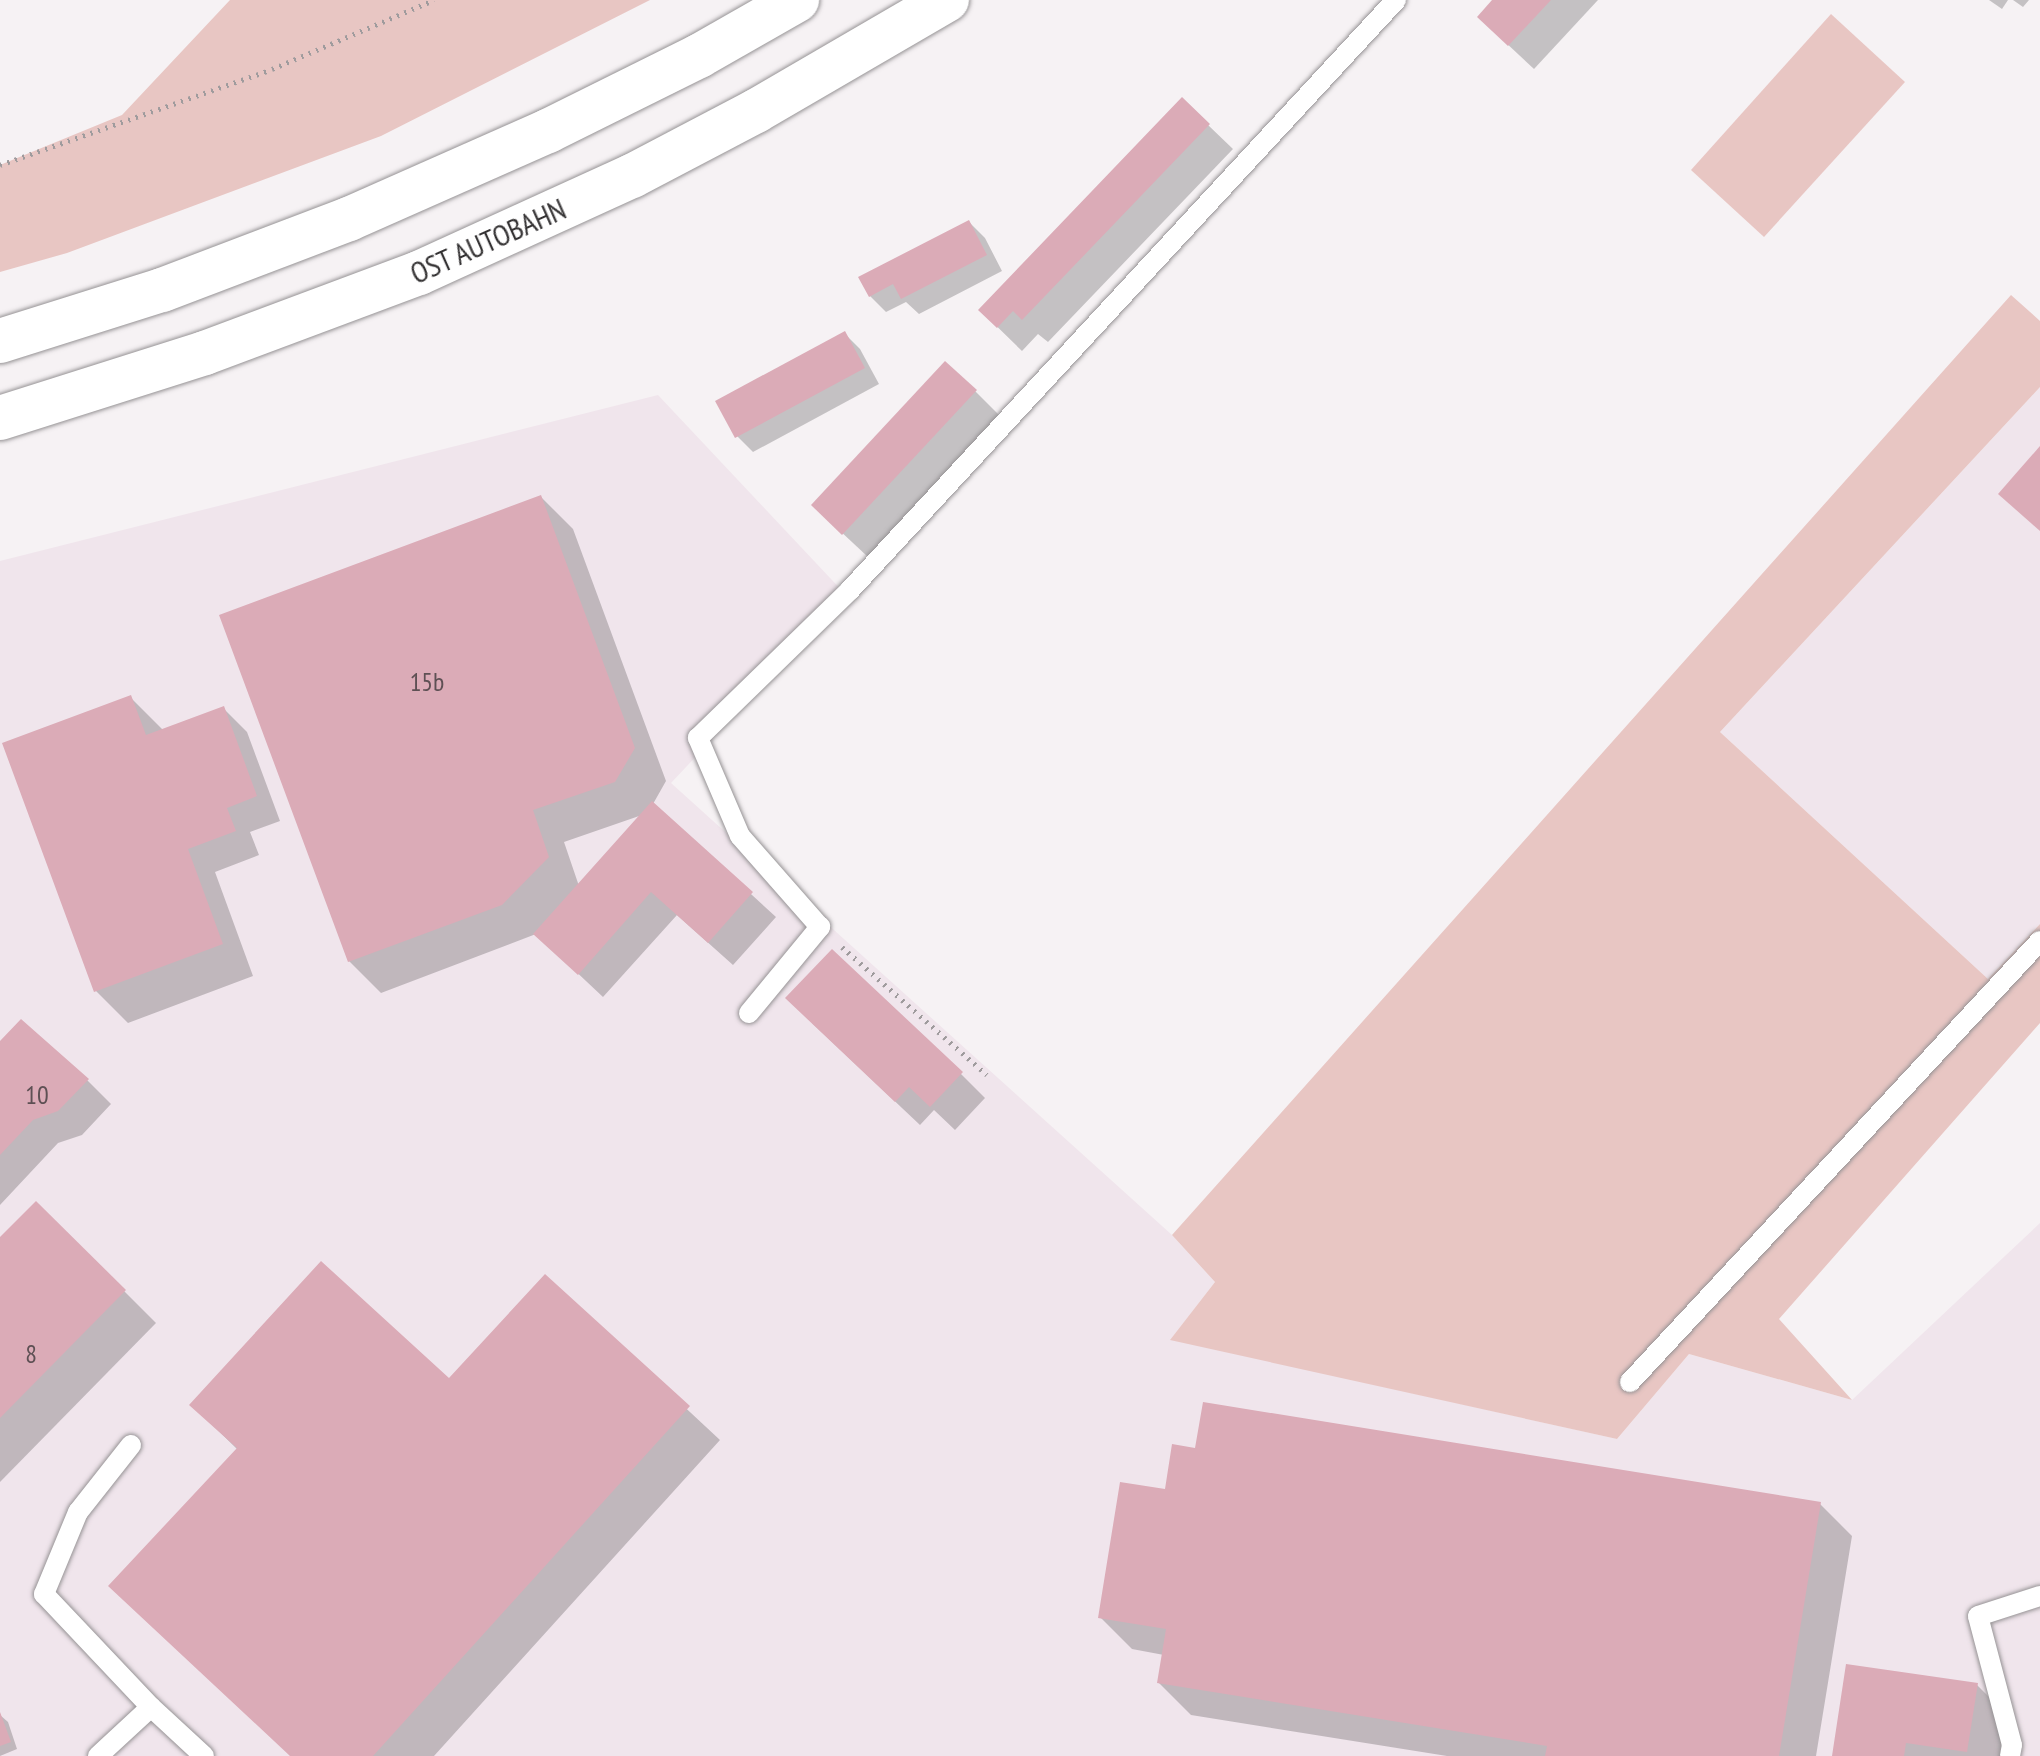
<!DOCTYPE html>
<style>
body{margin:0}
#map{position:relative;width:2040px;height:1756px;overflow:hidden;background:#f6f2f4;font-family:"PT Sans Narrow",sans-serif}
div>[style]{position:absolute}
.built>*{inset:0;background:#f0e5ec}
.green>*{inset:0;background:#e8c6c3}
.shadow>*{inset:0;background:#0003}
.building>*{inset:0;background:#dbabb7}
.path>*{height:5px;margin-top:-2.5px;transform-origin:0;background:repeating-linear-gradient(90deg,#9f9b9d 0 2px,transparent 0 8px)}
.roads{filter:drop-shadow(0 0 2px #969395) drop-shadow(0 0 2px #969395)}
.lane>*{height:20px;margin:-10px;padding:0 10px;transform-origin:10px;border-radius:10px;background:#fff}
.highway>*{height:44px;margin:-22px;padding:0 22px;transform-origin:22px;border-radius:22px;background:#fff}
span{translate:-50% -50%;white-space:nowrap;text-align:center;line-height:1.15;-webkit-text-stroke:6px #fff;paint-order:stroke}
.number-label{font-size:26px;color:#5e5054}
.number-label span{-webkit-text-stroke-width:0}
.street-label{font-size:30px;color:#343233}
</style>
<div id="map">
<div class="built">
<i style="clip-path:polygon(2040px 387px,2040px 924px,1988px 979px,1720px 732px)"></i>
<i style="clip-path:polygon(658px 395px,847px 596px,671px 783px,1172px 1235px,1215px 1282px,1171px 1339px,1617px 1439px,1689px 1354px,1852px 1400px,2040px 1223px,2040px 1756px,0 1756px,0 561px)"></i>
</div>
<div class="green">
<i style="clip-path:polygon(230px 0,650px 0,381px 136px,67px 253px,0 272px,0 165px,122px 115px)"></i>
<i style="clip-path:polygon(1831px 14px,1905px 82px,1764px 237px,1691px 170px)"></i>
<i style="clip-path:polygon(2011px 295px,2040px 321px,2040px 387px,1720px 732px,1988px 979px,2040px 924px,2040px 1023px,1779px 1319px,1852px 1400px,1689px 1354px,1617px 1439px,1170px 1340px,1215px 1282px,1172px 1235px)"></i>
</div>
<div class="shadow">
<i style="clip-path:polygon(1495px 0,1598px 0,1534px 69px,1504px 41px)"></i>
<i style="clip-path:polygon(1989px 0,2008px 0,2002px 9px)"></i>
<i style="clip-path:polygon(2013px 0,2029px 0,2023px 7px)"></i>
<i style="clip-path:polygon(1182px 100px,1233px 149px,1048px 342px,1038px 334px,1022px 351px,980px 310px)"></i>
<i style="clip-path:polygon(969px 222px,985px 238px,1002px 271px,919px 314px,906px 302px,886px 312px,870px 296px)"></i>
<i style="clip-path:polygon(844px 333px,860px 349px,879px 384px,753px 452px,737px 436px)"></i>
<i style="clip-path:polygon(975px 391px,999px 415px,868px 557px,838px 529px)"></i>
<i style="clip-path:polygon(evenodd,541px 497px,573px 529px,666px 781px,653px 804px,776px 917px,733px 965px,677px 915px,603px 997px,536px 934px,381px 993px,349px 961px,541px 497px,642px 815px,579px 886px,564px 842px,642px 815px)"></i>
<i style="clip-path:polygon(131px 698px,163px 730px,223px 708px,247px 732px,280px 821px,250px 832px,259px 855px,215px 872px,253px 976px,128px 1023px,96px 991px)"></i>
<i style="clip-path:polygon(812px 1023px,961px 1074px,985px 1098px,955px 1130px,934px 1110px,920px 1125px)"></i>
<i style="clip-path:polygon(0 1044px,87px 1080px,111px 1104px,82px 1135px,58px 1143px,0 1205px)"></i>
<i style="clip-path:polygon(36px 1203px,156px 1323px,0 1482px,0 1240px)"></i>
<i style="clip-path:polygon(545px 1277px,720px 1440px,434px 1756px,290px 1756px,238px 1450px,192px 1405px,449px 1381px)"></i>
<i style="clip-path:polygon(1166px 1491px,1820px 1504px,1852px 1536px,1816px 1756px,1447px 1756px,1191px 1715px,1159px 1683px,1164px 1655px,1132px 1649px,1100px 1617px)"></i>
<i style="clip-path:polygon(1977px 1685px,2009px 1717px,2003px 1756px,1834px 1756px)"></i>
<i style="clip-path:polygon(0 1715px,8px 1722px,17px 1749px,0 1756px)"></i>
</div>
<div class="building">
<i style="clip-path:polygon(1492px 0,1551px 0,1508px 46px,1477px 17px)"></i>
<i style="clip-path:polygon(1182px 97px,1210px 124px,1022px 320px,1013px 311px,997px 328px,978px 310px)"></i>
<i style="clip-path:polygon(969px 220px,987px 255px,901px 299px,893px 284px,869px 297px,858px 277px)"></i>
<i style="clip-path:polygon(845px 331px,865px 368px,735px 438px,715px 401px)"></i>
<i style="clip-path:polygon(945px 361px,977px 390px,842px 535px,811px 505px)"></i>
<i style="clip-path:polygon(2040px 446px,2040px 531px,1998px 494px)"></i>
<i style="clip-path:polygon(541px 495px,635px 748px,615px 782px,533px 810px,549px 857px,502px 905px,348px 962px,219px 615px)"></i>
<i style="clip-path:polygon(131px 695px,146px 735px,224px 706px,257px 796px,227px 808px,236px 831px,188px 849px,223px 944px,94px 992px,2px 743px)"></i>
<i style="clip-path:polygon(652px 801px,753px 892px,708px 943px,651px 892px,578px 975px,533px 934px)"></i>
<i style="clip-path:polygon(832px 949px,963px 1072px,930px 1107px,909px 1087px,895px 1102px,785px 998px)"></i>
<i style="clip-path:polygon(21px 1019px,89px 1079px,58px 1111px,33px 1120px,0 1155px,0 1041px)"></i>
<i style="clip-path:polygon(36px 1201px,126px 1290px,0 1418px,0 1237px)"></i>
<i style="clip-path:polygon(321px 1261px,449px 1378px,545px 1274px,690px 1406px,373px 1756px,290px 1756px,108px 1586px,237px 1448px,189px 1405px)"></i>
<i style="clip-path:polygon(1203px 1402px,1821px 1502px,1779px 1756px,1545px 1756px,1547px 1746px,1157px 1683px,1166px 1629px,1098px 1618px,1120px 1482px,1165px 1489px,1172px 1444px,1195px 1448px)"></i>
<i style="clip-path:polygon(1846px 1664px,1978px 1683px,1967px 1752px,1906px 1743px,1904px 1756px,1832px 1756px)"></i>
<i style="clip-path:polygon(0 1712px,11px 1742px,0 1746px)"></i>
</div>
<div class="path">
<i style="left:0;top:165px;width:288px;rotate:-19.4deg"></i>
<i style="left:272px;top:69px;width:176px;rotate:-23.1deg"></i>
<i style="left:842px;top:947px;width:193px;rotate:41.4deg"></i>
</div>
<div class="roads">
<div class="lane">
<i style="left:749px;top:1013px;width:112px;rotate:-50.5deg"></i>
<i style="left:820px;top:927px;width:121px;rotate:-131.3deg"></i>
<i style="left:740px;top:836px;width:107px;rotate:-113.2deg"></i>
<i style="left:698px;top:738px;width:212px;rotate:-44.2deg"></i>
<i style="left:850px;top:590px;width:804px;rotate:-47.22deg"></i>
<i style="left:1630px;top:1382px;width:602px;rotate:-47.09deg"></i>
<i style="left:131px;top:1445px;width:85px;rotate:128.3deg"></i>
<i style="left:78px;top:1512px;width:89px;rotate:112.5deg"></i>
<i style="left:44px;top:1594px;width:156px;rotate:46.6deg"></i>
<i style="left:151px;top:1707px;width:72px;rotate:42.8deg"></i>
<i style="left:98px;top:1756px;width:72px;rotate:-42.8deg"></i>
<i style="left:2010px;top:1756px;width:11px;rotate:-80deg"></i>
<i style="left:2012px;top:1745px;width:133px;rotate:-104.8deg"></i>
<i style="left:1978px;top:1616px;width:65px;rotate:-17.9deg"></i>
</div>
<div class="highway">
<i style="left:0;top:341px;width:170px;rotate:-17.5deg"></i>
<i style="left:162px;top:290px;width:200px;rotate:-20.8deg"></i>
<i style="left:349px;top:219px;width:218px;rotate:-23.9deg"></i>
<i style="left:548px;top:131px;width:169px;rotate:-26.4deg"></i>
<i style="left:699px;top:56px;width:113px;rotate:-29.7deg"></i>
<i style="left:0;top:418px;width:215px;rotate:-17.6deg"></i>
<i style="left:205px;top:353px;width:228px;rotate:-20.5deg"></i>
<i style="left:419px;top:273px;width:234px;rotate:-24.5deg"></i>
<i style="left:632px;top:176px;width:140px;rotate:-27.7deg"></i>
<i style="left:756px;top:111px;width:221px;rotate:-30.2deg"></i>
</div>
</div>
<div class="number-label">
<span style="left:427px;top:682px">15b</span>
<span style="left:37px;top:1095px">10</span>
<span style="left:31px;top:1354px">8</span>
</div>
<div class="street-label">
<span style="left:488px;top:241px;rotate:-24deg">OST AUTOBAHN</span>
</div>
</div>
